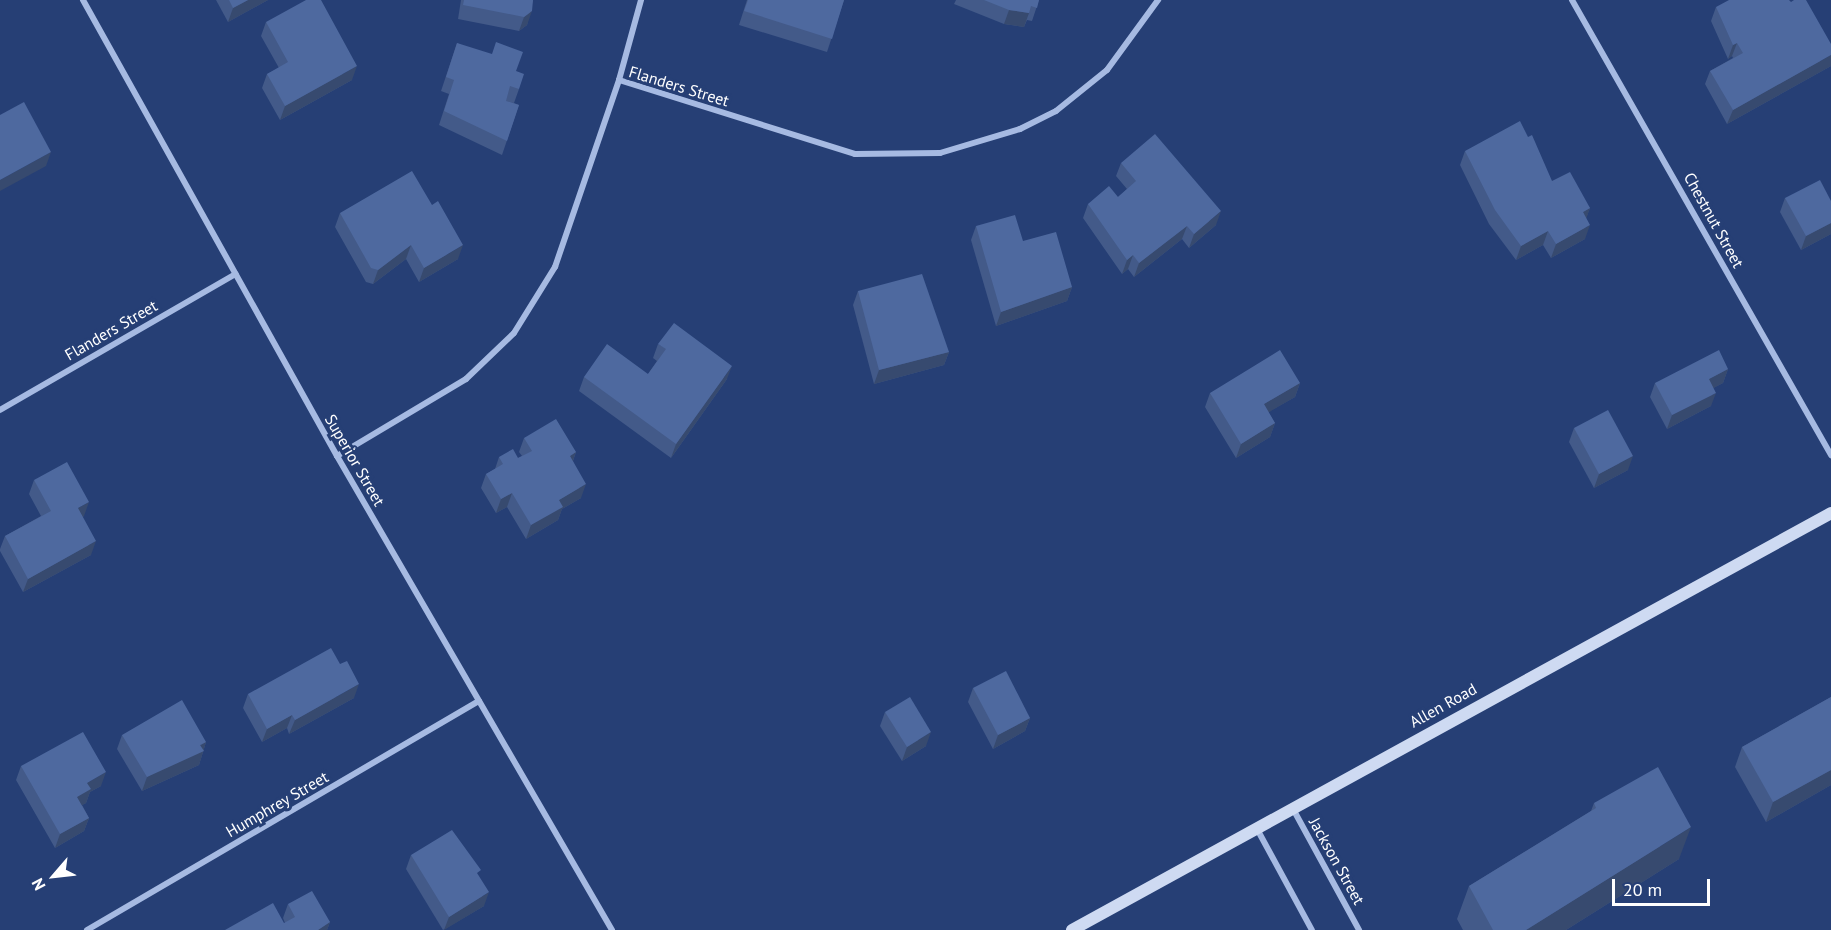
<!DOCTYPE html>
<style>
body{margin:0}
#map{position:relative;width:1831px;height:930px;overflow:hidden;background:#263f75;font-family:"PT Sans",sans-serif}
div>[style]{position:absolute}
.street>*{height:6px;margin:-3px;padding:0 3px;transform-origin:3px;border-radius:3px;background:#a6bae2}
.secondary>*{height:12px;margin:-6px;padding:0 6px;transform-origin:6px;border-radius:6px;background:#cedaf2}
.wall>*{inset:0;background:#435a89}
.shaded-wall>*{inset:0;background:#374a6f}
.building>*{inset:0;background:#4e699f}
span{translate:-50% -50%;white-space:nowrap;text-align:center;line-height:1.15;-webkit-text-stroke:6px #263f75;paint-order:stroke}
.street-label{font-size:16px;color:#fff}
.north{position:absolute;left:24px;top:846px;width:60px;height:60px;-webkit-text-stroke:4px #263f75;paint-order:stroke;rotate:242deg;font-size:16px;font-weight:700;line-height:24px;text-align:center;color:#fff}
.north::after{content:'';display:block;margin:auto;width:21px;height:27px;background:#fff;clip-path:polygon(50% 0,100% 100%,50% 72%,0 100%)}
.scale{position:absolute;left:1612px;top:879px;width:98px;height:27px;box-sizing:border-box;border:3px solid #fff;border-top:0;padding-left:8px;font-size:18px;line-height:21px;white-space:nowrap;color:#fff;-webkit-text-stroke:4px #263f75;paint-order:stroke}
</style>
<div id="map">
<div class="street">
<i style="left:83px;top:0;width:522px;rotate:60.88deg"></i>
<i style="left:337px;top:456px;width:548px;rotate:59.88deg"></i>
<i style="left:1572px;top:0;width:524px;rotate:60.35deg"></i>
<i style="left:619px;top:80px;width:83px;rotate:-74.6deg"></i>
<i style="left:0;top:410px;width:272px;rotate:-30deg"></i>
<i style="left:337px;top:456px;width:150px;rotate:-30.8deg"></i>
<i style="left:466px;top:379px;width:66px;rotate:-43.8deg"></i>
<i style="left:514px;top:333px;width:78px;rotate:-58.2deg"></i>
<i style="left:555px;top:267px;width:198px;rotate:-71.1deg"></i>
<i style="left:619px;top:80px;width:247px;rotate:17.4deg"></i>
<i style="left:855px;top:154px;width:85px;rotate:-0.7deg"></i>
<i style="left:940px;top:153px;width:84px;rotate:-16.7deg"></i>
<i style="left:1020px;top:129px;width:40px;rotate:-26.6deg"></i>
<i style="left:1056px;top:111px;width:65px;rotate:-38.8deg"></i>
<i style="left:1107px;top:70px;width:87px;rotate:-53.9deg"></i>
<i style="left:1292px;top:807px;width:140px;rotate:61.4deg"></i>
<i style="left:1256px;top:827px;width:117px;rotate:61.5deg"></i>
<i style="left:87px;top:930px;width:454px;rotate:-30.3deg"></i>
</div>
<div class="secondary">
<i style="left:1072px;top:930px;width:866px;rotate:-28.78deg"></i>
</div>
<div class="wall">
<i style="clip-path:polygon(216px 0,268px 0,228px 22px)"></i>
<i style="clip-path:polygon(461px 0,533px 0,527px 25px,519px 31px,458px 19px)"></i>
<i style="clip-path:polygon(747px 0,844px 0,827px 52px,739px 25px)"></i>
<i style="clip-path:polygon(956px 0,1039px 0,1032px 21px,1027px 20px,1024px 27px,1004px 24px,954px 4px)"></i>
<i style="clip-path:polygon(1716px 7px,1831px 66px,1727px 124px,1705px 84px,1710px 71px,1733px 58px,1732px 56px,1728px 59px,1711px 21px)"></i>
<i style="clip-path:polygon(266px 22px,352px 80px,280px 120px,262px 88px,267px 74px,279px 68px,261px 36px)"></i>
<i style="clip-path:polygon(457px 43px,516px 71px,519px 89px,514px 103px,506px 100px,519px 105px,502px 155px,439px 125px,449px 94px,441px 91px)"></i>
<i style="clip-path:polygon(1465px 151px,1552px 181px,1590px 208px,1586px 218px,1585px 239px,1551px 258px,1543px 245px,1516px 260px,1489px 224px,1460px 165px)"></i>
<i style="clip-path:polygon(1121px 163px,1216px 225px,1189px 248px,1182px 239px,1134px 277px,1128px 269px,1122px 274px,1083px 218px,1088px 204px,1118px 197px,1127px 189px,1116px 176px)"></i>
<i style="clip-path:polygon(1785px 198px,1831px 201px,1831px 234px,1801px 250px,1780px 212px)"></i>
<i style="clip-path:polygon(340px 213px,458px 259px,419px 282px,406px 259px,373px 284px,366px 282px,335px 227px)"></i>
<i style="clip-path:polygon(976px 226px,1072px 287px,1067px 301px,996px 326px,971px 240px)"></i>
<i style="clip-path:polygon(858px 291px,949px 352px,944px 365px,874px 384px,853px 305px)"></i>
<i style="clip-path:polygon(658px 344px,727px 379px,671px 458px,579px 391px,584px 377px,648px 374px,657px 361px,653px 358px)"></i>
<i style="clip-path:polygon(1728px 369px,1723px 383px,1713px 388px,1711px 406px,1667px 429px,1650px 397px,1655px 383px)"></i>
<i style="clip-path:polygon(1300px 383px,1295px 397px,1268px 412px,1275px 423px,1270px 437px,1236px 458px,1205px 407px,1210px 393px)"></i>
<i style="clip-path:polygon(1574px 428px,1628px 470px,1594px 488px,1569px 442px)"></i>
<i style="clip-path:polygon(524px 438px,576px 452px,573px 461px,581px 498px,562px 509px,558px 520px,526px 539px,507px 507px,496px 513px,481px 488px,486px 474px,495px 469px,499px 457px,518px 458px,522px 456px,519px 452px)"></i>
<i style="clip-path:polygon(34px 480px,84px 516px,82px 517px,91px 555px,23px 592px,0 551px,0 549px,5px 536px,41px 516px,29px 494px)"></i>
<i style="clip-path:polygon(973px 688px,1030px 718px,1025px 731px,993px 749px,968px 702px)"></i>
<i style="clip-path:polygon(248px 694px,354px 698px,289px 734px,287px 728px,262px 742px,243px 708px)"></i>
<i style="clip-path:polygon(1831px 697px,1831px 785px,1766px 822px,1735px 767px,1742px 747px)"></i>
<i style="clip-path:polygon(885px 712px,926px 746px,902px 761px,880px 726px)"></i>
<i style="clip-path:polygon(122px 735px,206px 742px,199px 765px,142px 791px,117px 749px)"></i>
<i style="clip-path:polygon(21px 766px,101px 786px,90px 792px,86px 803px,82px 805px,89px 818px,84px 831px,55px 848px,16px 780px)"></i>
<i style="clip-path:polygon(1594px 803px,1679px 859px,1566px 930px,1463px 930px,1457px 919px,1469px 886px,1591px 811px)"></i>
<i style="clip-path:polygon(411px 855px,479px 876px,484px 906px,443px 930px,406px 869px)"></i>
<i style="clip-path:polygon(288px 904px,330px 922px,327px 930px,225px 930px,284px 923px,285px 923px,283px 918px)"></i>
</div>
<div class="shaded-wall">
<i style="clip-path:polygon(248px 0,268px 0,228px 22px,233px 8px)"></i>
<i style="clip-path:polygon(1009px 10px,1029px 13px,1024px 27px,1004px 24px)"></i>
<i style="clip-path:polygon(532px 11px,527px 25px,519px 31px,524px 17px)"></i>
<i style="clip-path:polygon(1737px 43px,1732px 56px,1728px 59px,1733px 45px)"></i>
<i style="clip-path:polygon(1831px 55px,1831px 66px,1727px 124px,1733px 110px)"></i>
<i style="clip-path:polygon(357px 66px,352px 80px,280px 120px,285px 106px)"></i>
<i style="clip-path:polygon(51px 152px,46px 166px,0 191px,0 180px)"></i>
<i style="clip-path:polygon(1590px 208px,1585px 222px,1583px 212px)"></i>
<i style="clip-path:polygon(1221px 211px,1216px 225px,1189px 248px,1194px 234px)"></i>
<i style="clip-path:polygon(1831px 223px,1831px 234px,1801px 250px,1806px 236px)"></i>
<i style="clip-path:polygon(1590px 225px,1585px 239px,1551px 258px,1556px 244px)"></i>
<i style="clip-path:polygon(1187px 226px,1182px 239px,1134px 277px,1139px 263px)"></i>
<i style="clip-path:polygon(1548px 231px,1543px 245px,1516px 260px,1521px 246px)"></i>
<i style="clip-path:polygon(411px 245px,406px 259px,373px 284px,378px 270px)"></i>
<i style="clip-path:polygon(463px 245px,458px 259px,419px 282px,424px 268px)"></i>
<i style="clip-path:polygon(1133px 255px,1128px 269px,1122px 274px,1127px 260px)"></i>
<i style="clip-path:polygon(1072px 287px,1067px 301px,996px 326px,1001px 312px)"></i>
<i style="clip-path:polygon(949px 352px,944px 365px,874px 384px,879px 370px)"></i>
<i style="clip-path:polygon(732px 366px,727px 379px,671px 458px,676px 444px)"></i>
<i style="clip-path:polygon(1728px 369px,1723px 383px,1704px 393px,1709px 379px)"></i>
<i style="clip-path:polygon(1300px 383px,1295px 397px,1259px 418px,1264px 404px)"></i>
<i style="clip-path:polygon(1716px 393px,1711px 406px,1667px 429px,1672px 415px)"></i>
<i style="clip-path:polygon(1275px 423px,1270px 437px,1236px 458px,1241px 444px)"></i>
<i style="clip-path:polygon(576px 452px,571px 466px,570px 456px)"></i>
<i style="clip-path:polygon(1633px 456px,1628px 470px,1594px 488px,1599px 474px)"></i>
<i style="clip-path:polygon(586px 484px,581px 498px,562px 509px,558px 520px,526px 539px,531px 525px,559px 500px)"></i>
<i style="clip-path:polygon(512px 493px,507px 507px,496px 513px,501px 499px)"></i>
<i style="clip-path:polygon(89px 502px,84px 516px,73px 522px,78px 508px)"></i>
<i style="clip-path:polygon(96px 541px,91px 555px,23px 592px,28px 579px)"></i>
<i style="clip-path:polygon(359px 684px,354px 698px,289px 734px,295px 720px)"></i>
<i style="clip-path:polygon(292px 715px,287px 728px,262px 742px,267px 729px)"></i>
<i style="clip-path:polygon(1030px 718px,1025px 731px,993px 749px,998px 735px)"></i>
<i style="clip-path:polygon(931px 732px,926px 746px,902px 761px,907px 747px)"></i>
<i style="clip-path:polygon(206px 742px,199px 765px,142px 791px,147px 777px)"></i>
<i style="clip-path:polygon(1831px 770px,1831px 785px,1766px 822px,1773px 802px)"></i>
<i style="clip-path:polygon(106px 772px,101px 786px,90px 792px,86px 803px,72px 811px,77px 797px,87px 783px)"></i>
<i style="clip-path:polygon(89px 818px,84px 831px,55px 848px,60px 834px)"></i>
<i style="clip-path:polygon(1691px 827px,1679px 859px,1566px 930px,1526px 930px)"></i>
<i style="clip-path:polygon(489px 892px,484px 906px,444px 930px,449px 917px)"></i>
<i style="clip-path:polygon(330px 922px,327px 930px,318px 930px)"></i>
</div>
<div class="building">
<i style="clip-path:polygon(229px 0,248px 0,233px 8px)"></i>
<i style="clip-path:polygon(306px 0,321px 0,357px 66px,285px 106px,267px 74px,288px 62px,266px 22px)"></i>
<i style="clip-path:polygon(464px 0,533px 0,532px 11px,524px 17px,463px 5px)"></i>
<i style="clip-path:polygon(748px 0,844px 0,832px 39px,744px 11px)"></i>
<i style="clip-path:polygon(984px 0,1039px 0,1037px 8px,1031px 6px,1029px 13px,1009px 10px)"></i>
<i style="clip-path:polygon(1729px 0,1789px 0,1791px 2px,1794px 0,1806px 0,1831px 44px,1831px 55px,1733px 110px,1710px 71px,1743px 53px,1737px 43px,1733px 45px,1716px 7px)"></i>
<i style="clip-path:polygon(496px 42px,523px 52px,516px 71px,524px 74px,519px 89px,510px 86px,506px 101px,519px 105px,507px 141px,444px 111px,454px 80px,446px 77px,457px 43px,492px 54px)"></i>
<i style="clip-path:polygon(24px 102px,51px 152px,0 180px,0 115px)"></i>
<i style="clip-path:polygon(1520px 121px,1528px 137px,1532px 135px,1552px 181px,1570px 172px,1590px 208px,1583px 212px,1590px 225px,1556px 244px,1548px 231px,1521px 246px,1495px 210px,1465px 151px)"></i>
<i style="clip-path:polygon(1155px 134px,1221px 211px,1194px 234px,1187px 226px,1139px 263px,1133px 255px,1127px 260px,1088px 204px,1109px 186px,1118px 197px,1136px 181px,1121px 163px)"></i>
<i style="clip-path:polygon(412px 171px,432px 205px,438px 201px,463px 245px,424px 268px,411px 245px,378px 270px,371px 268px,340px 213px)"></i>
<i style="clip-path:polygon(1820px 180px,1831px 201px,1831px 223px,1806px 236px,1785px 198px)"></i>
<i style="clip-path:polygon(1015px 215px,1023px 241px,1056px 232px,1072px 287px,1001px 312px,976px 226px)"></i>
<i style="clip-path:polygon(922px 274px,949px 352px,879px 370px,858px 291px)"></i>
<i style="clip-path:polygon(674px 323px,732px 366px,676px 444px,584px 377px,607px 344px,648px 374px,666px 349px,658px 344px)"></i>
<i style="clip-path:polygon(1280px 350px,1300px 383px,1264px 404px,1275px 423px,1241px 444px,1210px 393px)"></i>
<i style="clip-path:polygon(1719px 350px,1728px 369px,1709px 379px,1716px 393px,1672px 415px,1655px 383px)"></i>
<i style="clip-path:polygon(1608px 410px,1633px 456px,1599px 474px,1574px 428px)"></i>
<i style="clip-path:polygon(556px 419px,576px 452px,570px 456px,586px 484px,559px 500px,563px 507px,531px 525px,512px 493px,501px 499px,486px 474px,503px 464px,499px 457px,513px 449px,518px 458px,532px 451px,524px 438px)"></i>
<i style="clip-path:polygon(67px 462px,89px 502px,78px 508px,96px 541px,28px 579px,5px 536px,51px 511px,34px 480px)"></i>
<i style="clip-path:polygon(331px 648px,340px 664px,347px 661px,359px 684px,295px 720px,292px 715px,267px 729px,248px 694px)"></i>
<i style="clip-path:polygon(1006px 671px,1030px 718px,998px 735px,973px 688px)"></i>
<i style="clip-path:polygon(910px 697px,931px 732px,907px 747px,885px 712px)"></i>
<i style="clip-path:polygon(1831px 697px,1831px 770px,1773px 802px,1742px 747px)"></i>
<i style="clip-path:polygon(182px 700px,206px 742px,200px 745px,204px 751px,147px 777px,122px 735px)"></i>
<i style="clip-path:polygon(83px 732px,106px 772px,87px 783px,91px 789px,77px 797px,89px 818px,60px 834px,21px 766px)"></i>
<i style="clip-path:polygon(1658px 767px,1691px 827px,1526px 930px,1493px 930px,1469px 886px,1596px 808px,1594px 803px)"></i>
<i style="clip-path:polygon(452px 830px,481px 870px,477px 873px,489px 892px,449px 917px,411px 855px)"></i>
<i style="clip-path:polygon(312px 891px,330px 922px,318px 930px,225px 930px,273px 903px,284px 923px,295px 917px,288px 904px)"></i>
</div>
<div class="street-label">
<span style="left:679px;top:86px;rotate:17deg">Flanders Street</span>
<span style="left:1714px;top:220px;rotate:61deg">Chestnut Street</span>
<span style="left:111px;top:330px;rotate:-30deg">Flanders Street</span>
<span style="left:355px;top:460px;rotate:60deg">Superior Street</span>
<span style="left:1443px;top:705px;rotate:-29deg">Allen Road</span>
<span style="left:277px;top:804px;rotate:-30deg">Humphrey Street</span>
<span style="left:1337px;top:861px;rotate:61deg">Jackson Street</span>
</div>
<div class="north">N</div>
<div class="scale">20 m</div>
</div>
